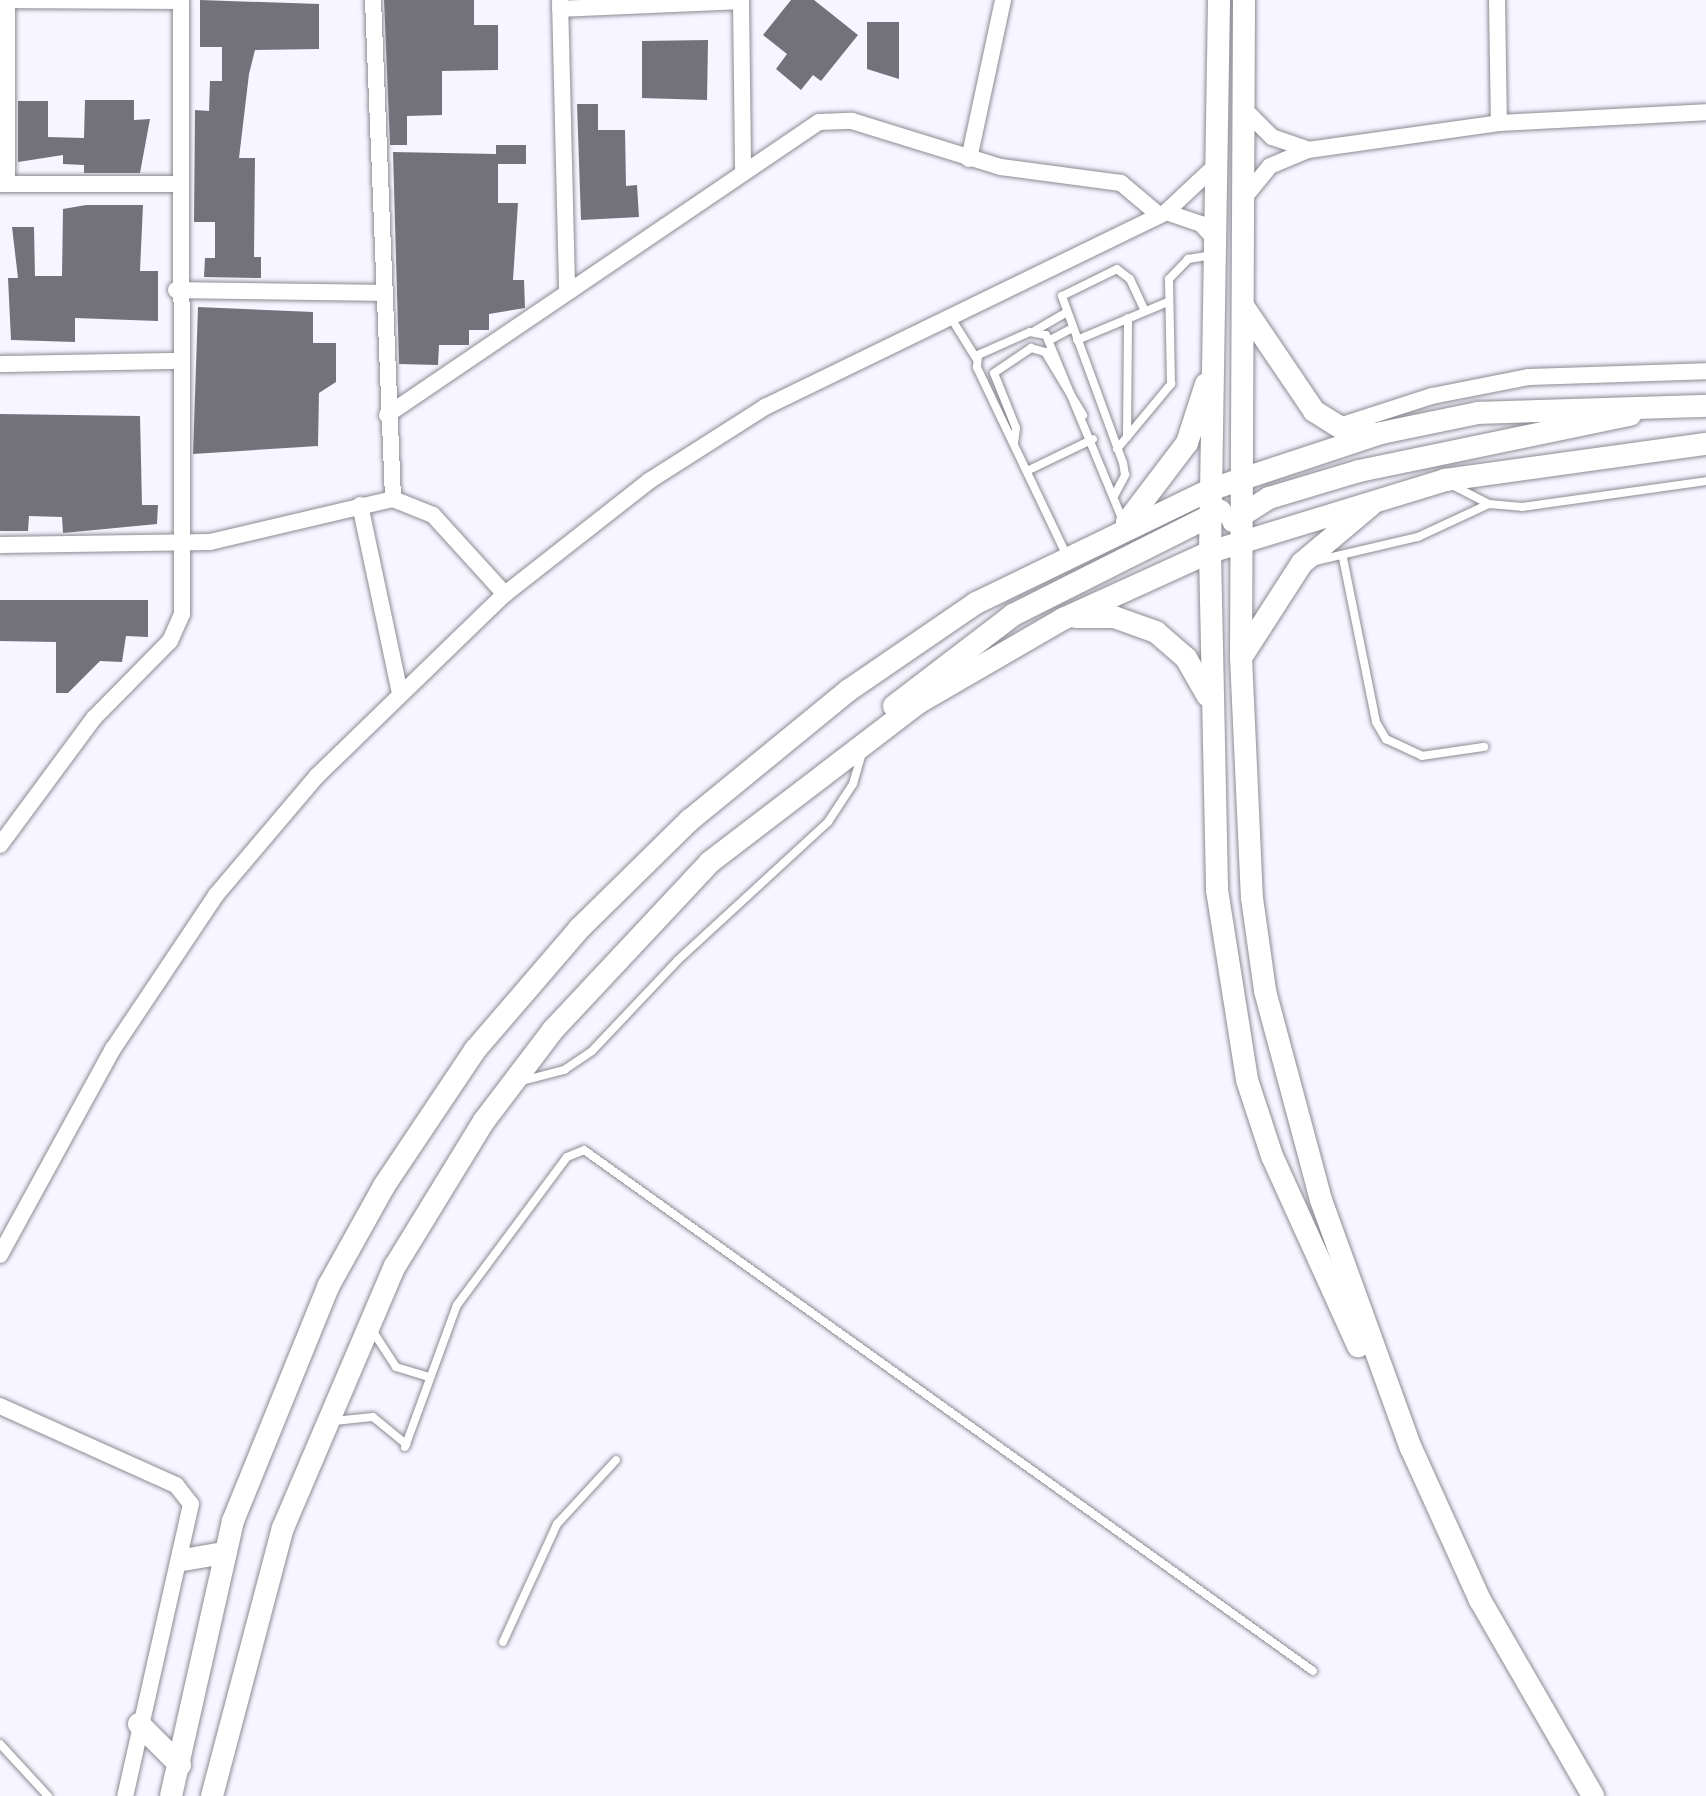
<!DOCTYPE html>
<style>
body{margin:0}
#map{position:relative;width:1706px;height:1796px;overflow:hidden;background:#f7f5ff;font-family:"Libre Baskerville",serif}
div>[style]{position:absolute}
.building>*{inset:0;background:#73717a}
.roads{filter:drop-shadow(0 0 2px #8c8a93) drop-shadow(0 0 2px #8c8a93)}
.service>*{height:8px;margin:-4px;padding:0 4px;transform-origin:4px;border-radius:4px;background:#fff}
.minor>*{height:16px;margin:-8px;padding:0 8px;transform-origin:8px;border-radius:8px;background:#fff}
.tertiary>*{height:22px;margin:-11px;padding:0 11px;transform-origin:11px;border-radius:11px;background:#fff}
span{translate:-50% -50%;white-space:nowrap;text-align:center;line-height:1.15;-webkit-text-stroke:7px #fff;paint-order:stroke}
</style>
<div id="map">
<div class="building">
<i style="clip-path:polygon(200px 0,319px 4px,319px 49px,255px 50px,249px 74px,239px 158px,255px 158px,254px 257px,261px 257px,261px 278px,204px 277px,205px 258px,215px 258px,215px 222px,194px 222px,195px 110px,209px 111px,210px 81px,222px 81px,222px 47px,200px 47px)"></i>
<i style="clip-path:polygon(384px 0,474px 0,474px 25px,498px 25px,498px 70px,442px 71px,442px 115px,407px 116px,407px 145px,390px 145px)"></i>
<i style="clip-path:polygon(791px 0,814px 0,858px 35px,821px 81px,813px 75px,801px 90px,776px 69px,787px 54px,763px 35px)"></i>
<i style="clip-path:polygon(867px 22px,899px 22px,899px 79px,867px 69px)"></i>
<i style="clip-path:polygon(708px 40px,707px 100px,642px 98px,642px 41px)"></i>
<i style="clip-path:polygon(85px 100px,134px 100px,134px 120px,150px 119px,140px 173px,84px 173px,84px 165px,63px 164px,63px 155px,18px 162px,18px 101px,48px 101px,48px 137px,84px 138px)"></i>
<i style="clip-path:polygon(577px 104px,598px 104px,598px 130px,625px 130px,626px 186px,637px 185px,639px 217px,581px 220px)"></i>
<i style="clip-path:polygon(496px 145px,526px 145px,526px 164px,498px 164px,498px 203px,518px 203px,513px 280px,524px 280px,525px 308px,489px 314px,489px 330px,469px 330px,469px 345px,439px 345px,438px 365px,399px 364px,393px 152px,496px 154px)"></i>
<i style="clip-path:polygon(86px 205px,143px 205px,140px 271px,158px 271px,158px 321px,75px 318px,75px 342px,11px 340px,8px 278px,18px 278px,12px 227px,34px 227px,35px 276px,62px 276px,63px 209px)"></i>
<i style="clip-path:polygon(198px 307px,313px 312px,313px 343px,336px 343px,336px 382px,319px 393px,318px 446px,193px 454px)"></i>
<i style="clip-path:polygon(0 414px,140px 416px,142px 505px,158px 505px,157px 524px,63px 533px,62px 517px,29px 516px,28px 531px,0 531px)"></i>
<i style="clip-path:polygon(0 600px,148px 600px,148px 637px,126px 636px,122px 662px,100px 661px,68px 693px,56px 693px,56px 642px,0 641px)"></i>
</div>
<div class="roads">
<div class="service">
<i style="left:951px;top:318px;width:47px;rotate:58deg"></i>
<i style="left:1036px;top:330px;width:34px;rotate:-30deg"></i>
<i style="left:1050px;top:340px;width:26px;rotate:-28deg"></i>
<i style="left:1077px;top:340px;width:99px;rotate:-22.7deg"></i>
<i style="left:1127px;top:437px;width:119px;rotate:-89.5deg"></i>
<i style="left:1014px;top:443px;width:15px;rotate:-82deg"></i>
<i style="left:1016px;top:428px;width:59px;rotate:-111.8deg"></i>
<i style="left:994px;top:373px;width:45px;rotate:-34deg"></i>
<i style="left:1031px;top:348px;width:15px;rotate:16deg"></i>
<i style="left:1045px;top:352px;width:74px;rotate:58.9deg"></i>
<i style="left:1117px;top:449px;width:85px;rotate:-50.3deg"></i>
<i style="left:1171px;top:384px;width:105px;rotate:-91.1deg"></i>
<i style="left:1169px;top:279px;width:28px;rotate:-46deg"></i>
<i style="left:1188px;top:259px;width:24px;rotate:-9deg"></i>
<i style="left:1029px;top:470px;width:71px;rotate:-25.8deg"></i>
<i style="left:1448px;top:483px;width:46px;rotate:27.1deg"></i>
<i style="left:1489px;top:504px;width:33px;rotate:5deg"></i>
<i style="left:1522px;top:507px;width:186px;rotate:-8deg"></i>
<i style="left:1114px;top:496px;width:24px;rotate:-62deg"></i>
<i style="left:1125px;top:475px;width:12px;rotate:-99deg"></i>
<i style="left:1123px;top:463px;width:178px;rotate:-110.1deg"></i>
<i style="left:1062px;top:296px;width:61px;rotate:-26.1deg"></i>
<i style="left:1117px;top:269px;width:16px;rotate:38deg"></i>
<i style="left:1130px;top:279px;width:35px;rotate:65deg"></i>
<i style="left:1066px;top:554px;width:207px;rotate:-115.5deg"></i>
<i style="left:977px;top:367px;width:12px;rotate:-85deg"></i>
<i style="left:978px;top:355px;width:57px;rotate:-23.9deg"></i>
<i style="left:1030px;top:332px;width:16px;rotate:11deg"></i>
<i style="left:1046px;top:335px;width:201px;rotate:67.5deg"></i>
<i style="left:1343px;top:558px;width:167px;rotate:78.6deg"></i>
<i style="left:1376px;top:722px;width:20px;rotate:60deg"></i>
<i style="left:1386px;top:739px;width:40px;rotate:25deg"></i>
<i style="left:1422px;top:756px;width:63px;rotate:-8.3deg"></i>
<i style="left:1311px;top:562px;width:110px;rotate:-13.2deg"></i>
<i style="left:1418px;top:537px;width:78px;rotate:-24.9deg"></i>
<i style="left:518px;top:1082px;width:48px;rotate:-14.6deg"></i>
<i style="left:564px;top:1070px;width:34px;rotate:-34deg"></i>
<i style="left:592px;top:1051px;width:125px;rotate:-46.6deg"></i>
<i style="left:678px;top:960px;width:204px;rotate:-42.6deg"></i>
<i style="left:828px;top:822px;width:45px;rotate:-56.7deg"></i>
<i style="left:853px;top:784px;width:33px;rotate:-74deg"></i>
<i style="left:372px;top:1330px;width:44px;rotate:57deg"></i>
<i style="left:396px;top:1367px;width:34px;rotate:17deg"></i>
<i style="left:334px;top:1421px;width:39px;rotate:-6deg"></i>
<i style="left:373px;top:1417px;width:43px;rotate:39.3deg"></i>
<i style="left:405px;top:1447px;width:151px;rotate:-69.9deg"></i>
<i style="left:457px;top:1305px;width:184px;rotate:-53.4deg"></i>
<i style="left:567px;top:1157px;width:18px;rotate:-22deg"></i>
<i style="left:584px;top:1150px;width:896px;rotate:35.55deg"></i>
<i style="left:503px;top:1642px;width:130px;rotate:-65.4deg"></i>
<i style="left:557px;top:1524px;width:87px;rotate:-47.3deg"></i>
<i style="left:0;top:1744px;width:71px;rotate:47.3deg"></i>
</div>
<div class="minor">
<i style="left:0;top:0;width:181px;rotate:0.3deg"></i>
<i style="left:373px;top:0;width:499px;rotate:87.7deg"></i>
<i style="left:560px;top:0;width:289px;rotate:88.6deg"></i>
<i style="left:741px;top:0;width:172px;rotate:89.3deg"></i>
<i style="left:1497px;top:0;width:123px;rotate:89.1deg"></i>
<i style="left:560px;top:9px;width:181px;rotate:-2.5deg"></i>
<i style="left:1244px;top:109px;width:40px;rotate:45deg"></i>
<i style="left:1272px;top:137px;width:36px;rotate:19deg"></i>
<i style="left:969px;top:159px;width:163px;rotate:-77.9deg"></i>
<i style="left:0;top:184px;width:177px"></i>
<i style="left:7px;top:184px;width:184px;rotate:-90deg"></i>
<i style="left:1244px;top:198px;width:41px;rotate:-50.9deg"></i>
<i style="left:1270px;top:166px;width:41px;rotate:-22.8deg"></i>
<i style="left:1308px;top:150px;width:193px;rotate:-8deg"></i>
<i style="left:1499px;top:123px;width:207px;rotate:-3deg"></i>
<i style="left:1166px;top:212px;width:37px;rotate:19deg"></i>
<i style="left:1201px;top:224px;width:25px;rotate:47deg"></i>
<i style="left:176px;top:290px;width:206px;rotate:0.8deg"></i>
<i style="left:0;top:364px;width:176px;rotate:-1deg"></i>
<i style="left:387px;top:415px;width:522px;rotate:-34.15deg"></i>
<i style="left:819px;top:122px;width:33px;rotate:-2deg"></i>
<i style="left:852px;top:121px;width:156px;rotate:17.2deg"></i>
<i style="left:1001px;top:167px;width:121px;rotate:7.6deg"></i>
<i style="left:1121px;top:183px;width:50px;rotate:40.1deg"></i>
<i style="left:1339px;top:426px;width:98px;rotate:-17.9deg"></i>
<i style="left:1432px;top:396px;width:99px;rotate:-11.1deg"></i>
<i style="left:1529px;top:377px;width:177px;rotate:-1.9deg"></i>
<i style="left:360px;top:505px;width:192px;rotate:78deg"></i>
<i style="left:0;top:545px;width:210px;rotate:-0.8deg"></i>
<i style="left:210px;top:542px;width:188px;rotate:-13.2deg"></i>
<i style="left:393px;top:499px;width:43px;rotate:21.8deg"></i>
<i style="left:433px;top:515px;width:107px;rotate:47.7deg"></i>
<i style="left:0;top:845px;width:158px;rotate:-53.5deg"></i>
<i style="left:94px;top:718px;width:108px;rotate:-45.4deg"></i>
<i style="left:170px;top:641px;width:30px;rotate:-66deg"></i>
<i style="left:182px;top:614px;width:614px;rotate:-90.09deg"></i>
<i style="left:0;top:1255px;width:235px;rotate:-61.3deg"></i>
<i style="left:113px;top:1049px;width:185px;rotate:-56.2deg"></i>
<i style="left:216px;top:895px;width:156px;rotate:-49.7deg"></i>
<i style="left:317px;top:776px;width:262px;rotate:-44.1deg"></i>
<i style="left:505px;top:594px;width:183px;rotate:-38.1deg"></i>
<i style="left:649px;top:481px;width:138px;rotate:-32.5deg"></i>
<i style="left:765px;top:407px;width:446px;rotate:-25.9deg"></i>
<i style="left:1166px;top:212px;width:69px;rotate:-43.2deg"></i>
<i style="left:0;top:1406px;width:193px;rotate:24.2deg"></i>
<i style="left:176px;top:1485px;width:24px;rotate:52deg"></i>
<i style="left:191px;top:1504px;width:299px;rotate:102.7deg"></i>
</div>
<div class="tertiary">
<i style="left:1219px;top:0;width:552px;rotate:90.93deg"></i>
<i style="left:1210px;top:552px;width:338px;rotate:88.8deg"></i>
<i style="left:1217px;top:890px;width:192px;rotate:81deg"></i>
<i style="left:1247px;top:1080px;width:80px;rotate:71.8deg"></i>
<i style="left:1272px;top:1156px;width:209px;rotate:65.6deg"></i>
<i style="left:1244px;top:0;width:657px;rotate:90.26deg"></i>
<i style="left:1241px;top:657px;width:241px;rotate:87.4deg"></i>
<i style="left:1252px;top:898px;width:94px;rotate:82deg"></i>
<i style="left:1265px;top:991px;width:216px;rotate:75deg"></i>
<i style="left:1321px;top:1200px;width:264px;rotate:70.1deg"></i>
<i style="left:1411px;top:1448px;width:167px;rotate:65.6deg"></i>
<i style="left:1480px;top:1600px;width:226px;rotate:60deg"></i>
<i style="left:1243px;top:306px;width:127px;rotate:55.9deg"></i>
<i style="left:1314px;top:411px;width:28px;rotate:32deg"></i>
<i style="left:1338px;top:426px;width:34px;rotate:12deg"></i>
<i style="left:1233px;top:521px;width:43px;rotate:-32.6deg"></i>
<i style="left:1269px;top:498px;width:94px;rotate:-16.7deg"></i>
<i style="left:1359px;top:471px;width:277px;rotate:-11.7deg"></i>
<i style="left:1127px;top:522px;width:99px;rotate:-52.8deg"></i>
<i style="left:1187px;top:443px;width:62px;rotate:-72.1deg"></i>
<i style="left:1076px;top:617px;width:38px"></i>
<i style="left:1114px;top:617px;width:45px;rotate:19.7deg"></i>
<i style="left:1156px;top:632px;width:40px;rotate:41deg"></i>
<i style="left:1186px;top:658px;width:43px;rotate:60.4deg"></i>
<i style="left:1244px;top:653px;width:107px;rotate:-57.2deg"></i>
<i style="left:1302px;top:563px;width:90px;rotate:-40deg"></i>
<i style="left:894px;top:706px;width:150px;rotate:-37.4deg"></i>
<i style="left:1013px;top:615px;width:232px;rotate:-26.7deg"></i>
<i style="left:183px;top:1560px;width:42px;rotate:-9.7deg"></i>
<i style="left:139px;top:1724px;width:58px;rotate:45deg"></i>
<i style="left:171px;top:1796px;width:282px;rotate:-77.3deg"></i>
<i style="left:233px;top:1521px;width:255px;rotate:-67.9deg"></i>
<i style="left:329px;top:1285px;width:113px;rotate:-60.9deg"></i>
<i style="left:384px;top:1186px;width:164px;rotate:-56.2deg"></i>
<i style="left:475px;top:1050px;width:160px;rotate:-49.3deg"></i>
<i style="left:579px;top:929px;width:156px;rotate:-44.5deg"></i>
<i style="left:690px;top:820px;width:205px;rotate:-39.3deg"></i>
<i style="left:849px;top:690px;width:154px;rotate:-34.4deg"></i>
<i style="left:976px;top:603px;width:262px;rotate:-25.8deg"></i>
<i style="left:1212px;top:489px;width:178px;rotate:-18.3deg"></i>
<i style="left:1381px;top:433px;width:99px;rotate:-11.7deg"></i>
<i style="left:1478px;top:413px;width:228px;rotate:-1.8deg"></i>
<i style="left:212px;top:1796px;width:277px;rotate:-75.2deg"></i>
<i style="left:283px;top:1528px;width:285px;rotate:-66.9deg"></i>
<i style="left:395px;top:1266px;width:170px;rotate:-58.5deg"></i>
<i style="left:484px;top:1121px;width:114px;rotate:-52.8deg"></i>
<i style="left:553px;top:1030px;width:230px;rotate:-46.9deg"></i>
<i style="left:710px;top:862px;width:262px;rotate:-37.4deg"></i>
<i style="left:918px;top:703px;width:168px;rotate:-30.1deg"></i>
<i style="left:1063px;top:619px;width:162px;rotate:-24.5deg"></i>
<i style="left:1210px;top:552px;width:246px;rotate:-17deg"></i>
<i style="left:1445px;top:480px;width:263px;rotate:-7.9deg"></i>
</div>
</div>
</div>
